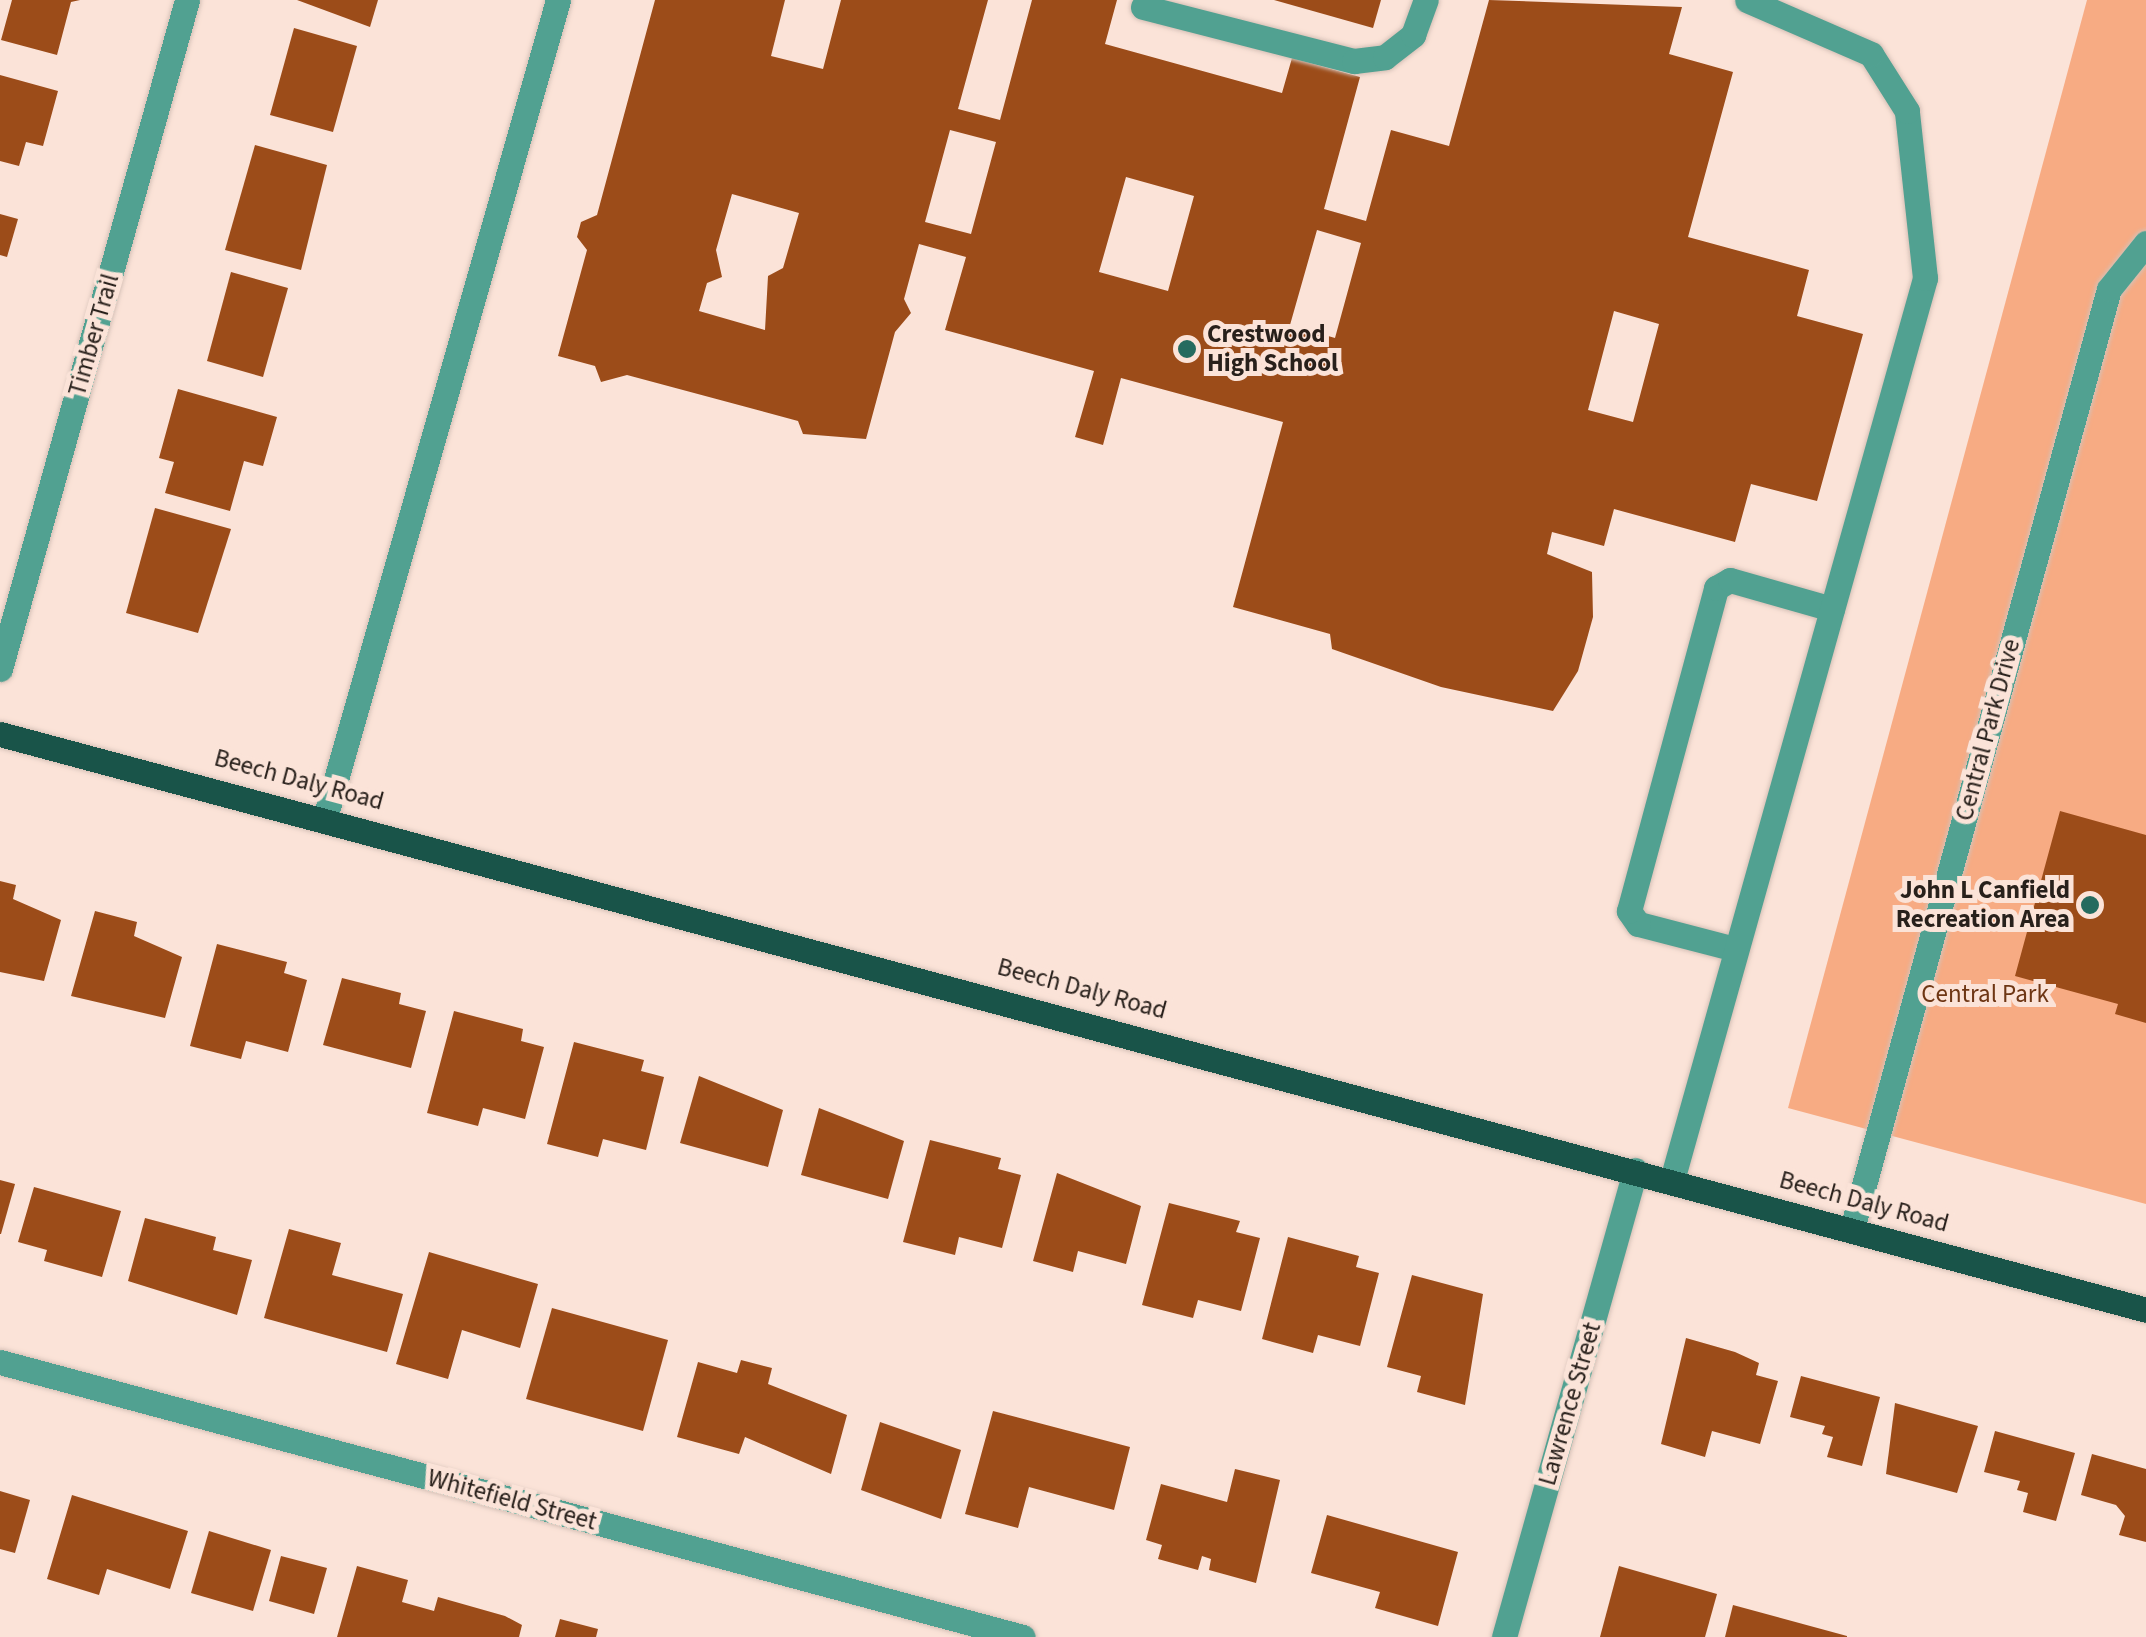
<!DOCTYPE html>
<style>
body{margin:0}
#map{position:relative;width:2146px;height:1637px;overflow:hidden;background:#fbe3d8;font-family:"Source Sans 3",sans-serif}
div>[style]{position:absolute}
.green>*{inset:0;background:#f7ab83}
.building>*{inset:0;background:#9c4c19}
.roads{filter:drop-shadow(0 0 2px #d5c0b6) drop-shadow(0 0 2px #d5c0b6)}
.minor>*{height:25px;margin:-12.5px;padding:0 12.5px;transform-origin:12.5px;border-radius:12.5px;background:#51a191}
.major>*{height:25px;margin:-12.5px;padding:0 12.5px;transform-origin:12.5px;border-radius:12.5px;background:#195449}
.dots>*{width:28px;height:28px;translate:-50% -50%;box-sizing:border-box;border:5px solid #fbe3d8;border-radius:50%}
span{translate:-50% -50%;white-space:nowrap;text-align:center;line-height:1.15;-webkit-text-stroke:10px #fbe3d8;paint-order:stroke}
.street-label{font-size:25px;color:#28201b}
.poi-label{font-size:25px;color:#28201b;font-weight:700}
.left{translate:0 -50%;text-align:left}
.right{translate:-100% -50%;text-align:right}
.park-label{font-size:25px;color:#6e3614}
</style>
<div id="map">
<div class="green">
<i style="clip-path:polygon(2087px 0,2146px 0,2146px 1204px,1788px 1108px)"></i>
</div>
<div class="building">
<i style="clip-path:polygon(12px 0,80px 0,71px 2px,57px 55px,1px 40px)"></i>
<i style="clip-path:polygon(297px 0,378px 0,370px 27px)"></i>
<i style="clip-path:polygon(evenodd,655px 0,785px 0,771px 56px,823px 69px,841px 0,988px 0,958px 109px,1000px 120px,1032px 0,1117px 0,1105px 44px,1282px 93px,1292px 58px,1360px 77px,1324px 209px,1366px 221px,1391px 130px,1449px 146px,1489px 0,1682px 7px,1669px 54px,1733px 72px,1688px 237px,1809px 270px,1797px 316px,1863px 334px,1817px 501px,1751px 484px,1735px 542px,1614px 509px,1604px 546px,1552px 532px,1547px 554px,1592px 572px,1593px 617px,1578px 671px,1553px 711px,1441px 687px,1332px 649px,1330px 634px,1233px 607px,1283px 422px,1121px 378px,1103px 445px,1075px 437px,1094px 371px,945px 330px,966px 257px,919px 244px,904px 299px,911px 313px,895px 332px,866px 439px,803px 434px,798px 421px,627px 375px,601px 382px,595px 366px,558px 356px,587px 250px,577px 237px,581px 222px,597px 215px,655px 0,950px 130px,996px 142px,971px 234px,925px 222px,950px 130px,655px 0,1126px 177px,1194px 196px,1168px 291px,1099px 272px,1126px 177px,655px 0,732px 194px,799px 213px,783px 268px,768px 276px,765px 330px,699px 311px,707px 283px,722px 277px,716px 250px,732px 194px,655px 0,1317px 230px,1361px 243px,1335px 338px,1290px 325px,1317px 230px,655px 0,1614px 311px,1659px 324px,1633px 422px,1588px 410px,1614px 311px)"></i>
<i style="clip-path:polygon(1274px 0,1381px 0,1373px 28px)"></i>
<i style="clip-path:polygon(294px 28px,357px 46px,333px 132px,270px 115px)"></i>
<i style="clip-path:polygon(0 75px,58px 91px,43px 146px,26px 142px,19px 166px,0 161px)"></i>
<i style="clip-path:polygon(255px 145px,327px 165px,301px 270px,225px 250px)"></i>
<i style="clip-path:polygon(0 214px,18px 219px,7px 257px,0 255px)"></i>
<i style="clip-path:polygon(231px 272px,288px 288px,263px 377px,207px 361px)"></i>
<i style="clip-path:polygon(178px 389px,277px 417px,263px 466px,244px 461px,230px 511px,165px 493px,174px 462px,159px 458px)"></i>
<i style="clip-path:polygon(155px 508px,231px 529px,198px 633px,126px 613px)"></i>
<i style="clip-path:polygon(2060px 811px,2146px 835px,2146px 1023px,2115px 1014px,2118px 1004px,2015px 976px)"></i>
<i style="clip-path:polygon(0 881px,16px 885px,13px 899px,61px 920px,44px 981px,0 972px)"></i>
<i style="clip-path:polygon(95px 911px,137px 922px,134px 936px,182px 957px,165px 1018px,71px 996px)"></i>
<i style="clip-path:polygon(217px 944px,287px 962px,284px 973px,307px 980px,288px 1052px,246px 1041px,241px 1059px,190px 1046px)"></i>
<i style="clip-path:polygon(342px 978px,401px 993px,399px 1004px,426px 1011px,411px 1068px,323px 1045px)"></i>
<i style="clip-path:polygon(454px 1011px,523px 1029px,521px 1041px,544px 1047px,525px 1119px,483px 1108px,478px 1126px,427px 1113px)"></i>
<i style="clip-path:polygon(574px 1042px,644px 1060px,641px 1071px,664px 1077px,646px 1150px,603px 1139px,598px 1157px,547px 1144px)"></i>
<i style="clip-path:polygon(699px 1076px,783px 1110px,768px 1167px,680px 1143px)"></i>
<i style="clip-path:polygon(819px 1108px,904px 1141px,888px 1199px,801px 1175px)"></i>
<i style="clip-path:polygon(930px 1140px,1001px 1158px,998px 1169px,1021px 1175px,1002px 1248px,959px 1237px,955px 1255px,903px 1242px)"></i>
<i style="clip-path:polygon(1057px 1173px,1141px 1206px,1126px 1264px,1078px 1251px,1073px 1272px,1033px 1261px)"></i>
<i style="clip-path:polygon(0 1180px,15px 1184px,1px 1234px,0 1234px)"></i>
<i style="clip-path:polygon(34px 1187px,121px 1211px,102px 1277px,44px 1261px,47px 1250px,18px 1242px)"></i>
<i style="clip-path:polygon(1169px 1203px,1240px 1221px,1236px 1232px,1260px 1238px,1241px 1311px,1198px 1300px,1193px 1318px,1142px 1305px)"></i>
<i style="clip-path:polygon(145px 1218px,216px 1237px,213px 1250px,252px 1260px,237px 1315px,128px 1281px)"></i>
<i style="clip-path:polygon(289px 1229px,341px 1243px,332px 1275px,403px 1294px,387px 1352px,264px 1318px)"></i>
<i style="clip-path:polygon(1288px 1237px,1359px 1256px,1356px 1267px,1379px 1273px,1360px 1346px,1318px 1335px,1313px 1353px,1262px 1339px)"></i>
<i style="clip-path:polygon(429px 1252px,538px 1284px,520px 1348px,462px 1330px,448px 1379px,396px 1364px)"></i>
<i style="clip-path:polygon(1412px 1275px,1483px 1294px,1465px 1405px,1417px 1392px,1421px 1376px,1387px 1367px)"></i>
<i style="clip-path:polygon(552px 1308px,668px 1340px,643px 1431px,526px 1399px)"></i>
<i style="clip-path:polygon(1686px 1338px,1735px 1352px,1759px 1363px,1756px 1375px,1778px 1381px,1760px 1444px,1712px 1431px,1705px 1457px,1661px 1444px)"></i>
<i style="clip-path:polygon(741px 1360px,772px 1368px,768px 1384px,847px 1415px,831px 1474px,745px 1437px,739px 1454px,677px 1437px,698px 1362px,737px 1373px)"></i>
<i style="clip-path:polygon(1801px 1376px,1880px 1397px,1862px 1466px,1827px 1457px,1833px 1437px,1822px 1434px,1825px 1426px,1790px 1417px)"></i>
<i style="clip-path:polygon(1895px 1403px,1978px 1426px,1957px 1493px,1886px 1474px)"></i>
<i style="clip-path:polygon(993px 1411px,1130px 1447px,1114px 1510px,1029px 1487px,1018px 1528px,965px 1514px)"></i>
<i style="clip-path:polygon(880px 1422px,961px 1450px,941px 1519px,861px 1490px)"></i>
<i style="clip-path:polygon(1995px 1431px,2075px 1453px,2056px 1521px,2023px 1512px,2028px 1493px,2017px 1490px,2020px 1481px,1984px 1472px)"></i>
<i style="clip-path:polygon(2092px 1454px,2146px 1469px,2146px 1542px,2119px 1535px,2125px 1516px,2116px 1505px,2081px 1495px)"></i>
<i style="clip-path:polygon(1235px 1469px,1280px 1480px,1256px 1583px,1209px 1570px,1211px 1559px,1202px 1556px,1198px 1570px,1158px 1559px,1162px 1545px,1146px 1540px,1161px 1484px,1227px 1502px)"></i>
<i style="clip-path:polygon(0 1491px,30px 1500px,15px 1553px,0 1549px)"></i>
<i style="clip-path:polygon(72px 1495px,188px 1531px,170px 1589px,107px 1569px,99px 1595px,47px 1579px)"></i>
<i style="clip-path:polygon(1327px 1515px,1458px 1552px,1438px 1626px,1375px 1608px,1380px 1592px,1311px 1573px)"></i>
<i style="clip-path:polygon(209px 1531px,271px 1550px,253px 1611px,191px 1593px)"></i>
<i style="clip-path:polygon(281px 1556px,327px 1568px,314px 1614px,269px 1601px)"></i>
<i style="clip-path:polygon(357px 1566px,408px 1580px,402px 1602px,434px 1611px,438px 1597px,505px 1616px,522px 1625px,519px 1637px,337px 1637px)"></i>
<i style="clip-path:polygon(1619px 1566px,1717px 1594px,1705px 1637px,1600px 1637px)"></i>
<i style="clip-path:polygon(1733px 1605px,1847px 1636px,1847px 1637px,1725px 1637px)"></i>
<i style="clip-path:polygon(560px 1619px,598px 1629px,596px 1637px,555px 1637px)"></i>
</div>
<div class="roads">
<div class="minor">
<i style="left:1143px;top:7px;width:218px;rotate:14.4deg"></i>
<i style="left:1354px;top:61px;width:31px;rotate:-7deg"></i>
<i style="left:1385px;top:57px;width:36px;rotate:-38deg"></i>
<i style="left:1413px;top:35px;width:37px;rotate:-70deg"></i>
<i style="left:0;top:669px;width:695px;rotate:-74.38deg"></i>
<i style="left:325px;top:818px;width:851px;rotate:-74.1deg"></i>
<i style="left:1735px;top:949px;width:100px;rotate:-165.5deg"></i>
<i style="left:1638px;top:924px;width:16px;rotate:-125deg"></i>
<i style="left:1629px;top:911px;width:335px;rotate:-74.9deg"></i>
<i style="left:1716px;top:588px;width:16px;rotate:-30deg"></i>
<i style="left:1730px;top:580px;width:106px;rotate:15.9deg"></i>
<i style="left:1672px;top:1180px;width:937px;rotate:-74.33deg"></i>
<i style="left:1925px;top:278px;width:168px;rotate:-96.2deg"></i>
<i style="left:1907px;top:111px;width:67px;rotate:-122.3deg"></i>
<i style="left:1871px;top:54px;width:135px;rotate:-156.5deg"></i>
<i style="left:1852px;top:1229px;width:974px;rotate:-74.71deg"></i>
<i style="left:2109px;top:289px;width:59px;rotate:-51.2deg"></i>
<i style="left:0;top:1362px;width:1059px;rotate:15.05deg"></i>
<i style="left:1504px;top:1637px;width:485px;rotate:-74.3deg"></i>
</div>
<div class="major">
<i style="left:0;top:734px;width:2222px;rotate:15.02deg"></i>
</div>
</div>
<div class="dots">
<i style="left:1187px;top:349px;background:#256b5f"></i>
<i style="left:2090px;top:905px;background:#256b5f"></i>
</div>
<div class="street-label">
<span style="left:94px;top:335px;rotate:-74deg">Timber Trail</span>
<span style="left:1988px;top:730px;rotate:-75deg">Central Park Drive</span>
<span style="left:299px;top:780px;rotate:15deg">Beech Daly Road</span>
<span style="left:1082px;top:989px;rotate:15deg">Beech Daly Road</span>
<span style="left:1864px;top:1202px;rotate:15deg">Beech Daly Road</span>
<span style="left:1570px;top:1404px;rotate:-74deg">Lawrence Street</span>
<span style="left:512px;top:1500px;rotate:15deg">Whitefield Street</span>
</div>
<div class="poi-label">
<span class="left" style="left:1207px;top:349px">Crestwood<br>High School</span>
<span class="right" style="left:2070px;top:905px">John L Canfield<br>Recreation Area</span>
</div>
<div class="park-label">
<span style="left:1985px;top:994px">Central Park</span>
</div>
</div>
